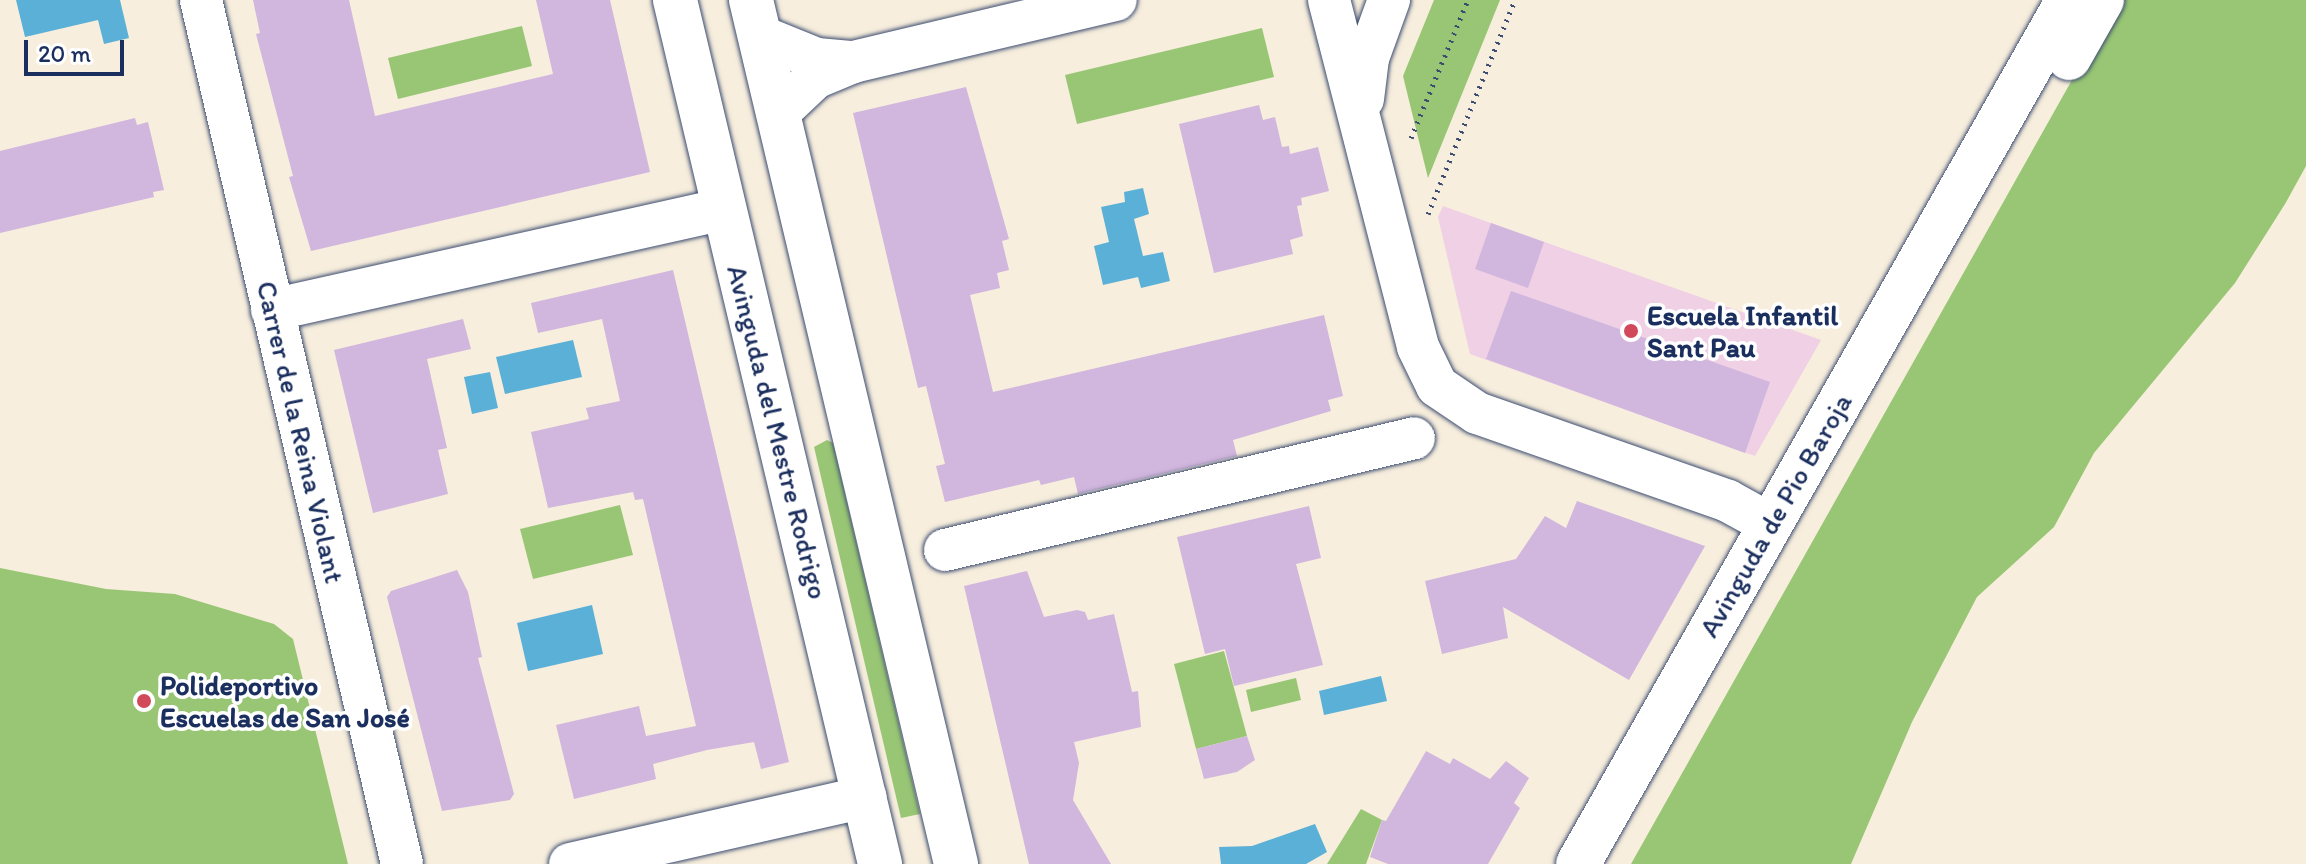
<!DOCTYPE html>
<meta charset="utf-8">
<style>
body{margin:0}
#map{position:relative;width:2306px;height:864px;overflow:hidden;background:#f7eedd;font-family:Itim,sans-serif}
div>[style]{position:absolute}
.built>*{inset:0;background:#f0d0e5}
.green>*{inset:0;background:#99c674}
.water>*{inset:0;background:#5bb0d7}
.building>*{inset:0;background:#d1b6de}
.path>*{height:5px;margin-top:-2.5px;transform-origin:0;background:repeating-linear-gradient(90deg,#3c4c71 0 2px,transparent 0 8px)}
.roads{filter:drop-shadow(0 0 2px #3c4c71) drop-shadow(0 0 2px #3c4c71)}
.minor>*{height:42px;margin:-21px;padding:0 21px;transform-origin:21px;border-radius:21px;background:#fff}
.major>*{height:44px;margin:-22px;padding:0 22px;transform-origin:22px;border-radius:22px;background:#fff}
.dots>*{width:22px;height:22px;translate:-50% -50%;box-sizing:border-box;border:4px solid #fff;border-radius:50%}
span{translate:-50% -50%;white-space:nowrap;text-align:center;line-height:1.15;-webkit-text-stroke:7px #fff;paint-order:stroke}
.poi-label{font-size:28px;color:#1b2f5e;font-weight:700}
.left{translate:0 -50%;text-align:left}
.street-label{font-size:28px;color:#1b2f5e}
.scale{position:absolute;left:24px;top:40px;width:100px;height:36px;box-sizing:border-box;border:4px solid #1b2f5e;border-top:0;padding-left:10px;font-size:24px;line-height:28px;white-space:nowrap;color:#1b2f5e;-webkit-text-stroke:6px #fff;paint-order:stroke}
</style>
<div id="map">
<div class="built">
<i style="clip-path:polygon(1443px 206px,1821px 340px,1755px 456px,1470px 354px,1438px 217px)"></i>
</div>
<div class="green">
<i style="clip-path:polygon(1434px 0,1500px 0,1428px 178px,1403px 76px)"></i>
<i style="clip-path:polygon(2117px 0,2306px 0,2306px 166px,2285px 204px,2235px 283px,2094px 453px,2054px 527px,1977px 597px,1912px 722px,1851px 864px,1631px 864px)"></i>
<i style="clip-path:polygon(522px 26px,532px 66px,398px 99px,388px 58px)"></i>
<i style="clip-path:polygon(1262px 28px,1274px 77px,1077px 124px,1065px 75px)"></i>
<i style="clip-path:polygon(827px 440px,833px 443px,920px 814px,901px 818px,814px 447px)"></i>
<i style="clip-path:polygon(620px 505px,633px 555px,533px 579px,520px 529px)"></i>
<i style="clip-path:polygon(0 568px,106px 589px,175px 594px,274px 624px,293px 639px,348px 864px,0 864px)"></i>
<i style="clip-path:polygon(1224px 651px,1247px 736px,1196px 749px,1174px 664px)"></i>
<i style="clip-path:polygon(1296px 678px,1301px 700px,1251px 712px,1246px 690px)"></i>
<i style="clip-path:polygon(1361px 809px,1382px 820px,1366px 864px,1327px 864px)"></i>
</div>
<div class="water">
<i style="clip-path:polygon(16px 0,120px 0,129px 38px,104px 44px,98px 20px,25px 37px)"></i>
<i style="clip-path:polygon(1143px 188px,1149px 214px,1134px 219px,1143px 256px,1163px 252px,1170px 281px,1141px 288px,1138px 277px,1103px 285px,1094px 246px,1109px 242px,1101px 207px,1125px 202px,1124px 192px)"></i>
<i style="clip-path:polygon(573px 340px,582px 377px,505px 394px,496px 357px)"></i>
<i style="clip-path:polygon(490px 372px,498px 408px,472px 414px,464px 377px)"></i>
<i style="clip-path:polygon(592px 605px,603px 654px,528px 671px,517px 623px)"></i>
<i style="clip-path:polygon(1381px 676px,1387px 701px,1324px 715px,1319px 691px)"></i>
<i style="clip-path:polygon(1315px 824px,1327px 852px,1306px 864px,1221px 864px,1219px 847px,1252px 846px)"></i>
</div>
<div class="building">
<i style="clip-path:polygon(253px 0,349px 0,375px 116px,553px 74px,536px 0,610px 0,650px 172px,311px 251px,289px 177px,293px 176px,256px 34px,260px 33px)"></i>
<i style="clip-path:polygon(966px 87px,1009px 239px,1002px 241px,1009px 270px,997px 273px,1000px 288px,970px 295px,993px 392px,1324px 315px,1343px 396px,1328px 400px,1331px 411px,1233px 440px,1237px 456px,1078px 494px,1074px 477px,1041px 485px,1039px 480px,945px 502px,936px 466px,945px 464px,926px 386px,918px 388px,853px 113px)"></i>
<i style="clip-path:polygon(1259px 105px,1263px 120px,1275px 117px,1282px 147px,1289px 146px,1290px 154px,1318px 147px,1329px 191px,1301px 198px,1302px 205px,1297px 206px,1303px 236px,1290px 240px,1293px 254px,1214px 273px,1179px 124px)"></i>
<i style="clip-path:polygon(135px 118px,137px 125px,148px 122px,164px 190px,153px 192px,154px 197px,0 233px,0 151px)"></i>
<i style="clip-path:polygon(1491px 223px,1544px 242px,1528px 288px,1475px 269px)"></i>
<i style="clip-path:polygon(673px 270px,789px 762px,761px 769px,754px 742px,707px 750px,653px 764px,656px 779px,574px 799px,556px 725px,639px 706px,646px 736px,696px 726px,643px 499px,635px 500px,633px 492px,548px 508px,531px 432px,589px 419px,586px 408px,620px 401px,602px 319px,538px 333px,531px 303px)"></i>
<i style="clip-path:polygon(1511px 291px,1770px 382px,1745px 453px,1486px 359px)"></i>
<i style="clip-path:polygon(463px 319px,471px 349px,427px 359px,447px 448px,438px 450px,448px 494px,373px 513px,334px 350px)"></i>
<i style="clip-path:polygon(1577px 501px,1705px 546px,1629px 680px,1503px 607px,1508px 638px,1442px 654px,1425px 581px,1516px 559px,1545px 516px,1566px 528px)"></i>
<i style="clip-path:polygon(1309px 506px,1321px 558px,1296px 564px,1323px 665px,1234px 686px,1225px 649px,1205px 654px,1177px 537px)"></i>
<i style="clip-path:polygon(457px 570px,468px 592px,482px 657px,478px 658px,514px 794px,510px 800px,442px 811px,387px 597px,391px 591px)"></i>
<i style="clip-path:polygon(1027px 571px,1044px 617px,1077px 610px,1085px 612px,1088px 620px,1114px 614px,1132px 692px,1138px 691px,1141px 727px,1074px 742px,1079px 763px,1073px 800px,1111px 864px,1029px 864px,964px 586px)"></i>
<i style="clip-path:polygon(1247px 736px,1255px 760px,1237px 772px,1204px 779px,1196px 749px)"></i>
<i style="clip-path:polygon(1426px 751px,1450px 764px,1453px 758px,1490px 779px,1506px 761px,1529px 778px,1514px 803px,1520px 808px,1488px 864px,1388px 864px,1370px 857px,1382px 820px,1386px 821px)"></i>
</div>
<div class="path">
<i style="left:1411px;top:138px;width:149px;rotate:-67.6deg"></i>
<i style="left:1428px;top:214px;width:231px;rotate:-67.9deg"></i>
</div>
<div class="roads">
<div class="minor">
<i style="left:201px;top:0;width:887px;rotate:76.9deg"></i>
<i style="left:1329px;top:0;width:358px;rotate:75.6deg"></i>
<i style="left:1418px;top:347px;width:43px;rotate:64deg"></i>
<i style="left:1437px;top:386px;width:48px;rotate:34deg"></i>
<i style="left:1477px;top:413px;width:266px;rotate:19.3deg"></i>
<i style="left:1728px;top:501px;width:48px;rotate:28.7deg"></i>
<i style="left:760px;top:36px;width:61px;rotate:22deg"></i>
<i style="left:817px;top:59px;width:36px;rotate:5deg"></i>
<i style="left:1363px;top:99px;width:41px;rotate:-83deg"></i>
<i style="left:1368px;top:58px;width:62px;rotate:-70.1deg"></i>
<i style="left:779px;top:112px;width:50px;rotate:-43.4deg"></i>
<i style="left:815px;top:78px;width:41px;rotate:-22.8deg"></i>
<i style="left:853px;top:62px;width:270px;rotate:-13.3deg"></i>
<i style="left:272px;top:310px;width:463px;rotate:-12.6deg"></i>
<i style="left:945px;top:550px;width:482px;rotate:-13.4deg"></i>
<i style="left:570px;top:864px;width:303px;rotate:-12.8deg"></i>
</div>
<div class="major">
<i style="left:675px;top:0;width:888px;rotate:76.65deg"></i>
<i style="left:751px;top:0;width:888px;rotate:76.65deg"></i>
<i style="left:2069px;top:58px;width:67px;rotate:-60.4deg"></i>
<i style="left:1578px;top:864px;width:993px;rotate:-60.44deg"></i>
</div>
</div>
<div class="dots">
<i style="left:1631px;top:331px;background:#d1495b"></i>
<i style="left:144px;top:701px;background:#d1495b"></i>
</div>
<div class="poi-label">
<span class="left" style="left:1647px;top:331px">Escuela Infantil<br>Sant Pau</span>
<span class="left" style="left:160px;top:701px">Polideportivo<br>Escuelas de San José</span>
</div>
<div class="street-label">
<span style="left:301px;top:432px;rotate:77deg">Carrer de la Reina Violant</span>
<span style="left:778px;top:432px;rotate:76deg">Avinguda del Mestre Rodrigo</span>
<span style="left:1775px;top:515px;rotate:-60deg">Avinguda de Pio Baroja</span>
</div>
<div class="scale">20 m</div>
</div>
